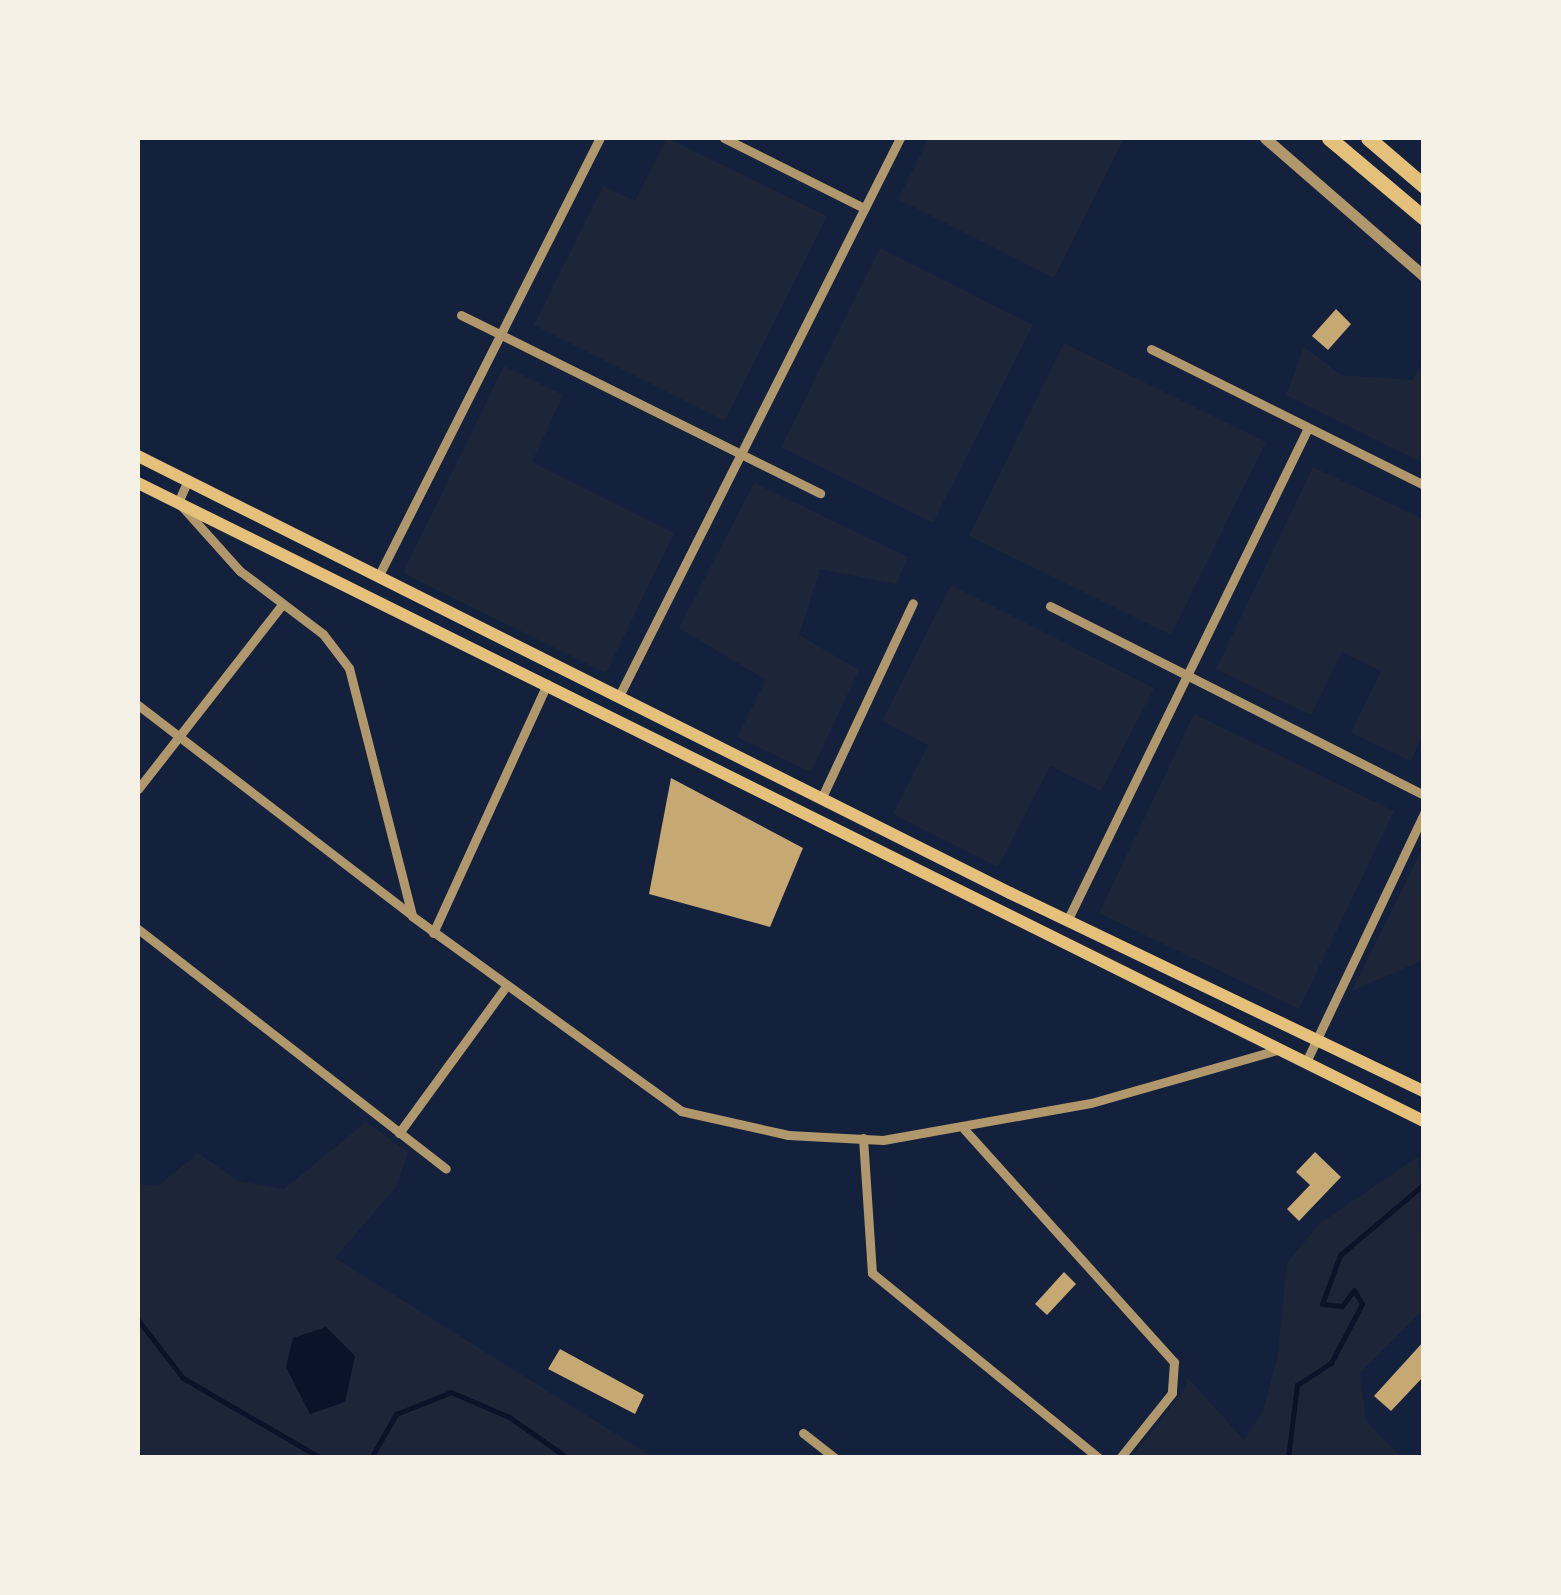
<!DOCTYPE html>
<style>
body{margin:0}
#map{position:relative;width:1561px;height:1595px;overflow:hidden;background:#14213d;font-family:"Source Serif 4",serif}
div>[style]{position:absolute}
.green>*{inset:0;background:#1d2539}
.water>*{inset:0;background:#0b132b}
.stream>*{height:5px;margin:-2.5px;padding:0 2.5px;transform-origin:2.5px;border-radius:2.5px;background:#0b132b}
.building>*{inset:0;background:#c6a872}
.minor>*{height:9px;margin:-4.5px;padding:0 4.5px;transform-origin:4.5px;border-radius:4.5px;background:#b1986c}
.tertiary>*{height:11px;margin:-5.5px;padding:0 5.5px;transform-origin:5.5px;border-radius:5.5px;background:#b1986c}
.secondary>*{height:12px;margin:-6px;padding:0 6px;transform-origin:6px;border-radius:6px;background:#e5c07b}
.trunk>*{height:15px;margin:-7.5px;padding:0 7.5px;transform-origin:7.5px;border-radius:7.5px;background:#e5c07b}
span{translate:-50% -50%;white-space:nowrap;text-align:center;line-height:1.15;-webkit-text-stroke:9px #f6f1e7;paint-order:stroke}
.frame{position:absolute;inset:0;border:140px solid #f6f1e7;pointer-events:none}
</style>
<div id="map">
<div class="green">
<i style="clip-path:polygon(667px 138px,827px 216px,725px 421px,534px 325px,603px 186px,635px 201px)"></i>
<i style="clip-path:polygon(929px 138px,1124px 138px,1054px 278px,898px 199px)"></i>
<i style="clip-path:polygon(880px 248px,1033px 325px,933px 523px,781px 447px)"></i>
<i style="clip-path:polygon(1064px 343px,1266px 442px,1171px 635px,969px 536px)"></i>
<i style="clip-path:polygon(1304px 347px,1341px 375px,1412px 380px,1423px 363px,1423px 463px,1286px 395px)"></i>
<i style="clip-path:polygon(504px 366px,563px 395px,532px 462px,674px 533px,606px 673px,403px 573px)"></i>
<i style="clip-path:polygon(1313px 467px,1423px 519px,1423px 734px,1411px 761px,1351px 733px,1381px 671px,1342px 652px,1311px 715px,1216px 669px)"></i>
<i style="clip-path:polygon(754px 483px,908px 557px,896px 584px,820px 569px,799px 635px,859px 670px,811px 772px,737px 737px,766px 680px,679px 628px)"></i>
<i style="clip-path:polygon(951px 585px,1154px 688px,1101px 791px,1050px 766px,998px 867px,893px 814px,928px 745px,882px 721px)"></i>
<i style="clip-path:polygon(1194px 714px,1394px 811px,1299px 1009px,1099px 913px)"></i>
<i style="clip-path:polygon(1423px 847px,1423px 960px,1352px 991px)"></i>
<i style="clip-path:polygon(366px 1122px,408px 1152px,396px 1187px,335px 1258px,653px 1457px,138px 1457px,138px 1184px,158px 1186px,198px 1153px,238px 1181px,284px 1189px)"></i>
<i style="clip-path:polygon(1419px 1156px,1423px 1310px,1360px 1373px,1366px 1421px,1401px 1457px,1132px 1457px,1186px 1388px,1187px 1377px,1244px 1440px,1263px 1411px,1277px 1359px,1287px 1263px,1319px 1224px)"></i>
</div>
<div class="water">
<i style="clip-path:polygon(326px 1327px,355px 1356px,345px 1402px,310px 1414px,286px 1367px,293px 1338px)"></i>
</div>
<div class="stream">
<i style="left:138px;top:1320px;width:73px;rotate:52.2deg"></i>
<i style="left:183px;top:1378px;width:160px;rotate:30.1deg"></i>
<i style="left:371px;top:1458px;width:51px;rotate:-60.4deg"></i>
<i style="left:396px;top:1414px;width:59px;rotate:-21.8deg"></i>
<i style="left:451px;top:1392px;width:63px;rotate:23.3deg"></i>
<i style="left:509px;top:1417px;width:72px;rotate:34.8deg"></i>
<i style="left:1288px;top:1458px;width:74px;rotate:-83deg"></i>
<i style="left:1297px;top:1385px;width:40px;rotate:-32.9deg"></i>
<i style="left:1331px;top:1363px;width:67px;rotate:-62.3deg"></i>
<i style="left:1362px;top:1304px;width:16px;rotate:-120deg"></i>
<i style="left:1354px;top:1290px;width:20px;rotate:127deg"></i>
<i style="left:1342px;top:1306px;width:20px;rotate:-174deg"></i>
<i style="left:1322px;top:1304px;width:52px;rotate:-69.8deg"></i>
<i style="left:1340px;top:1255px;width:110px;rotate:-40.2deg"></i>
</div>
<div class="building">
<i style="clip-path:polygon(1336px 309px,1351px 324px,1328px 350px,1312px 336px)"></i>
<i style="clip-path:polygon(671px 778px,803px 848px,770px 927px,649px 894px)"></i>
<i style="clip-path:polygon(1315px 1152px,1341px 1177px,1299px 1221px,1287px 1209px,1310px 1185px,1296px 1172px)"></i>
<i style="clip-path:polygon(1064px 1272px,1076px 1284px,1047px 1315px,1035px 1304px)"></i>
<i style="clip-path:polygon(1424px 1341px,1424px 1376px,1391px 1411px,1374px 1396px)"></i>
<i style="clip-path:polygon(560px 1349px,644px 1395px,635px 1414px,548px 1369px)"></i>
</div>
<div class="minor">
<i style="left:724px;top:138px;width:157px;rotate:26.6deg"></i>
<i style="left:461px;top:315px;width:401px;rotate:26.4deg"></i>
<i style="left:1151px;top:349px;width:305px;rotate:26.5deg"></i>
<i style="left:188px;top:480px;width:24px;rotate:114deg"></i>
<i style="left:178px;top:502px;width:93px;rotate:48.1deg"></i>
<i style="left:240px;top:571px;width:104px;rotate:37.2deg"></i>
<i style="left:323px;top:634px;width:43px;rotate:52.6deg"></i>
<i style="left:349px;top:668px;width:256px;rotate:75.7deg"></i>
<i style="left:412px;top:916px;width:332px;rotate:35.9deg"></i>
<i style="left:681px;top:1111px;width:110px;rotate:12.6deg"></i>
<i style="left:788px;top:1135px;width:95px;rotate:3deg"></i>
<i style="left:883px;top:1140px;width:211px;rotate:-10.1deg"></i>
<i style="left:1091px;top:1103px;width:198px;rotate:-15.9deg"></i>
<i style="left:378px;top:577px;width:492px;rotate:-63.2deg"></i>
<i style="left:1050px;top:606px;width:419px;rotate:26.8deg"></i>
<i style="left:620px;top:694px;width:623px;rotate:-63.27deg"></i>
<i style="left:138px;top:705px;width:342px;rotate:37.5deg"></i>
<i style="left:138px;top:789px;width:234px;rotate:-52deg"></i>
<i style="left:822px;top:797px;width:214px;rotate:-64.9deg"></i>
<i style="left:1067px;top:921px;width:549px;rotate:-63.95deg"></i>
<i style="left:138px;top:929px;width:390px;rotate:37.9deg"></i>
<i style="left:433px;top:933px;width:274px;rotate:-65.4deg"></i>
<i style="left:1306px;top:1062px;width:276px;rotate:-64.6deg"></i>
<i style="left:964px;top:1129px;width:314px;rotate:48deg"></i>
<i style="left:1174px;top:1362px;width:31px;rotate:94deg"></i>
<i style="left:1172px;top:1393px;width:83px;rotate:128.7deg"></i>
<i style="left:399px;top:1133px;width:182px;rotate:-53.9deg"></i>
<i style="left:863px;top:1138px;width:135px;rotate:86.2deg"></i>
<i style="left:872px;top:1273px;width:293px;rotate:39.2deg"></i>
<i style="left:803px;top:1433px;width:41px;rotate:38deg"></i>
</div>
<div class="tertiary">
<i style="left:1265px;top:138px;width:211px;rotate:41deg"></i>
</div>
<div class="secondary">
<i style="left:138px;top:456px;width:975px;rotate:26.62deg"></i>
<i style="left:1010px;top:893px;width:459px;rotate:25.6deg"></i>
<i style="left:138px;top:483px;width:1436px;rotate:26.39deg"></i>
</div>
<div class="trunk">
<i style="left:1329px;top:138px;width:124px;rotate:40.1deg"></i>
<i style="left:1368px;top:138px;width:74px;rotate:40.6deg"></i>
</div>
<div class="frame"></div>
</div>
